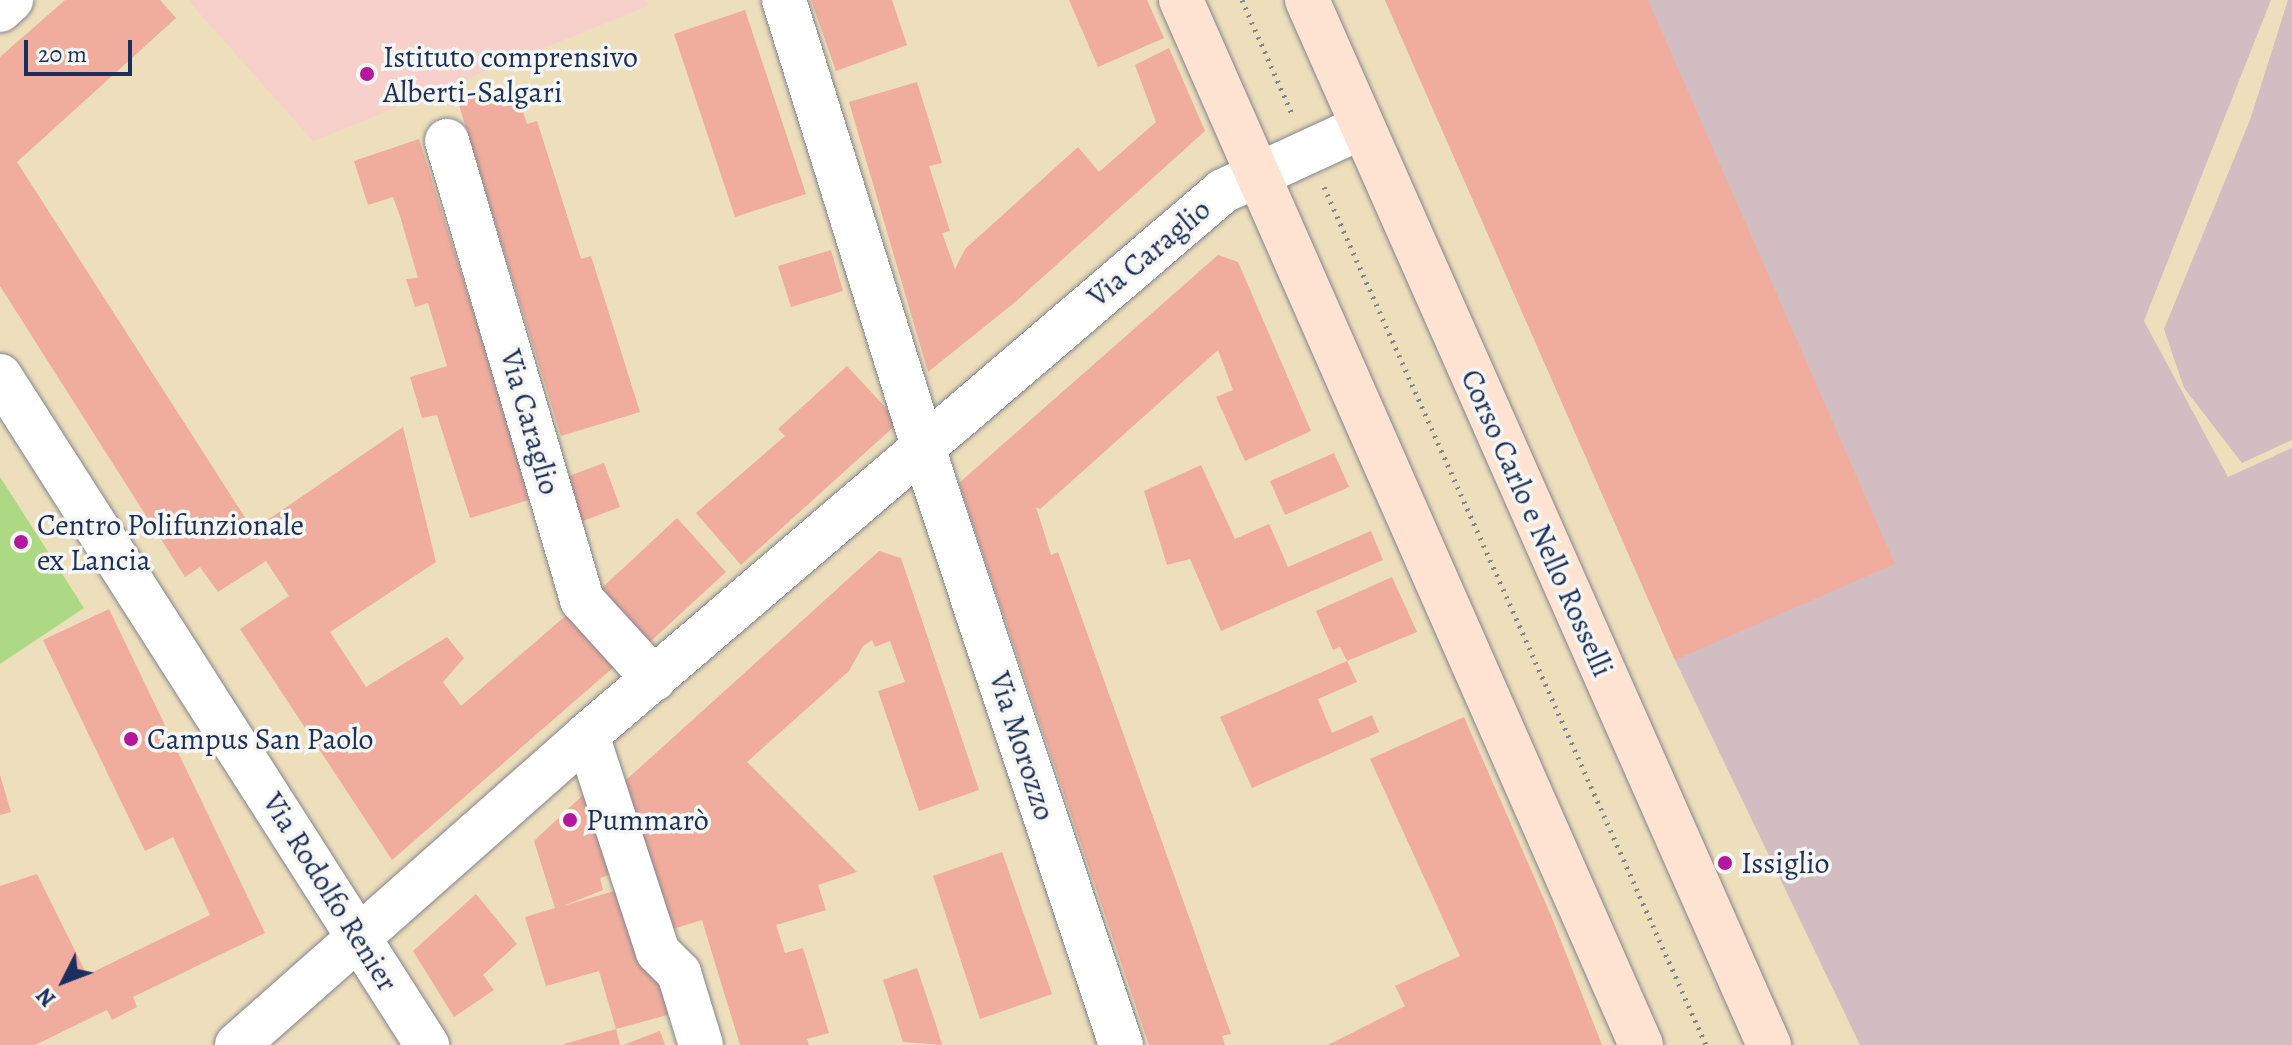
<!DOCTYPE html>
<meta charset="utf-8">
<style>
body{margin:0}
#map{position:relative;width:2292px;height:1045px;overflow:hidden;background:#eddebc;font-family:Alegreya,serif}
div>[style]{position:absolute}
.built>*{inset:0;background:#f7d0cb}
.industrial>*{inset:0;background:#d2bec2}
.green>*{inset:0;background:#add884}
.building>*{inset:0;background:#f0ad9d}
.path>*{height:5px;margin-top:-2.5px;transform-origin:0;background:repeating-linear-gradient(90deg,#84868d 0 2px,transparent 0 8px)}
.roads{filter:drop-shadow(0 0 2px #84868d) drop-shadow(0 0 2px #84868d)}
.street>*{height:44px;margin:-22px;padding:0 22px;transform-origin:22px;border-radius:22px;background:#fff}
.secondary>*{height:44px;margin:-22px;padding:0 22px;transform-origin:22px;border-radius:22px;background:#fee3d2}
.dots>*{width:22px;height:22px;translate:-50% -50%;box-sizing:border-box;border:4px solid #f6f6f2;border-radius:50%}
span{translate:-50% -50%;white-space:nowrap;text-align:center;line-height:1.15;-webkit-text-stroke:7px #f6f6f2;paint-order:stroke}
.poi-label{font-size:30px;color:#1b2f5e}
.left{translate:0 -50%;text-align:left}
.street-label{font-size:30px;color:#1b2f5e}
.north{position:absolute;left:24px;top:941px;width:80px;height:80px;-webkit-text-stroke:6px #f6f6f2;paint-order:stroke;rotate:228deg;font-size:22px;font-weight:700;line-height:32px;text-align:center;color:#1b2f5e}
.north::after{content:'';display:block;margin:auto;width:28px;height:36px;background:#1b2f5e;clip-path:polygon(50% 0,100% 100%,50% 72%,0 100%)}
.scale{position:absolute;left:24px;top:40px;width:108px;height:36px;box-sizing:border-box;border:4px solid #1b2f5e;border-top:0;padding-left:10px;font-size:24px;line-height:28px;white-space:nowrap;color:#1b2f5e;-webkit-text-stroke:6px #f6f6f2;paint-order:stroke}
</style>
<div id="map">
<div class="built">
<i style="clip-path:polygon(188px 0,646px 0,648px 6px,313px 141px)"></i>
</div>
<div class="industrial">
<i style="clip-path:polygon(1385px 0,2271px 0,2144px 321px,2228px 477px,2292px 448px,2292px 1045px,1860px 1045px,1675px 660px)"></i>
<i style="clip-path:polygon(2288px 0,2292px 0,2292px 440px,2242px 463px,2184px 388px,2164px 329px,2250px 120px)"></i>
</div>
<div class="green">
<i style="clip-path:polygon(0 477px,84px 608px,0 664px)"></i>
</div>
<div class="building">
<i style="clip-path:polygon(65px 0,160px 0,176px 18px,17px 162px,253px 530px,403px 427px,436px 562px,330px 632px,366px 687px,447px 637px,464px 658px,443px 682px,461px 706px,570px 612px,615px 666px,392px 860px,240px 629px,289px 596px,266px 561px,218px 592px,200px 567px,185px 577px,0 286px,0 57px)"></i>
<i style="clip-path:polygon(811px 0,892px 0,907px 45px,836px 71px)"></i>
<i style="clip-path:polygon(1069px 0,1147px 0,1164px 38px,1098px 67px)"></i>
<i style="clip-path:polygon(1385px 0,1648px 0,1895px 564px,1675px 660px)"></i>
<i style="clip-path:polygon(745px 10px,806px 194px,735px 217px,674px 34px)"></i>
<i style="clip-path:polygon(1169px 48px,1205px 131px,1014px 303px,928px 372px,849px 102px,917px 82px,942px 163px,929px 166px,950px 231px,942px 233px,955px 269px,965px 249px,1078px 147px,1099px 172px,1156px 122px,1135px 65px)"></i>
<i style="clip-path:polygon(514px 84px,527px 124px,537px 121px,581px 259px,591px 256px,640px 412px,561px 436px,458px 102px)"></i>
<i style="clip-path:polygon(419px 139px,532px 499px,470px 518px,437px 415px,422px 418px,410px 377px,447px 366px,428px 303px,415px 307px,406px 279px,418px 278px,400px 216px,393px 197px,368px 205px,354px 161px)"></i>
<i style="clip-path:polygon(831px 250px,843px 291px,791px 307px,778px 266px)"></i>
<i style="clip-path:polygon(1218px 255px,1238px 262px,1311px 431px,1245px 461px,1216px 397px,1233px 390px,1218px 350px,1064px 488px,1040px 509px,1036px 507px,1051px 555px,1058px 552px,1231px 1034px,1222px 1036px,1225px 1045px,1149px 1045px,959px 483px)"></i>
<i style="clip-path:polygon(847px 366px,899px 422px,741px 565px,696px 513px,785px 436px,778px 429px)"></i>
<i style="clip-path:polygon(1334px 453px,1349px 487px,1285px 515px,1270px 481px)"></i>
<i style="clip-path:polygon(604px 463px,620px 507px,575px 524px,558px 480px)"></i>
<i style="clip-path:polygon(1201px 465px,1235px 539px,1269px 524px,1288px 567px,1371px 531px,1383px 560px,1221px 631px,1190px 559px,1167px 565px,1144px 491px)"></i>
<i style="clip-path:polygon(677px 518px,726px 572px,638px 653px,589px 600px)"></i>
<i style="clip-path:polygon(879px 551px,901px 558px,979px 790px,919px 811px,878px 691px,905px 682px,890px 641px,875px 647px,872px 640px,863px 646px,849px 671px,747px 762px,857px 872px,818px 885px,826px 910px,776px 925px,785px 953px,803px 948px,829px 1033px,807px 1039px,809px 1045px,740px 1045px,702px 920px,673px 929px,614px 791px)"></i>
<i style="clip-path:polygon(1392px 577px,1417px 632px,1347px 661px,1340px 647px,1333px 650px,1316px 611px)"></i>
<i style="clip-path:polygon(109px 609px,265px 933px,133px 997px,137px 1007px,112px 1020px,107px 1010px,35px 1045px,0 1045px,0 886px,37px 874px,87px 975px,210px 915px,173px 837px,145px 851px,43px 640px)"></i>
<i style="clip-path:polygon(1347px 661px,1357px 682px,1318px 699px,1332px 733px,1372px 715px,1379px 732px,1252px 788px,1220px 717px)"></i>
<i style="clip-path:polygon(1464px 717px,1550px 913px,1602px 1045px,1328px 1045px,1405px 1006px,1395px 986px,1460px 956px,1370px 759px)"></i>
<i style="clip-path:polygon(0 775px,11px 812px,0 815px)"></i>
<i style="clip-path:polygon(585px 793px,621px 871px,600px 878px,603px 890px,563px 906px,635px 885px,671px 1014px,616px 1029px,599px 971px,546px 986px,525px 917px,555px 908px,534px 841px)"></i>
<i style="clip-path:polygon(1002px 852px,1052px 994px,980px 1019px,933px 876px)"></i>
<i style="clip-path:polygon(476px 894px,517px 944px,483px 975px,494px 990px,454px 1017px,413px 951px)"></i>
<i style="clip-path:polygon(917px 968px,938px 1031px,942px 1045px,903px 1042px,883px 980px)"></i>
<i style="clip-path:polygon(616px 1029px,620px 1045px,564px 1045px,564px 1044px)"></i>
<i style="clip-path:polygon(660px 1031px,665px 1045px,623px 1045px)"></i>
</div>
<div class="path">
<i style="left:1242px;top:0;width:127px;rotate:66.3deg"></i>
<i style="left:1324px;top:187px;width:939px;rotate:66deg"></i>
</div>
<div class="roads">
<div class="street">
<i style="left:784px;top:0;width:511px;rotate:72.7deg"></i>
<i style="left:936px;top:488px;width:587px;rotate:71.63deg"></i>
<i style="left:0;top:10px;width:15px;rotate:-42deg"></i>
<i style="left:447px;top:141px;width:478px;rotate:73.6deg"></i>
<i style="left:582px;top:600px;width:107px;rotate:47.7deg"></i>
<i style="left:0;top:376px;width:794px;rotate:57.45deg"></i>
<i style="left:587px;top:735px;width:228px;rotate:71.9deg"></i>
<i style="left:658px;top:952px;width:30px;rotate:45deg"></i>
<i style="left:679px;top:973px;width:75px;rotate:73deg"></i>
<i style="left:237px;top:1045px;width:468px;rotate:-41.5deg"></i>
<i style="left:587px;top:735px;width:837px;rotate:-40.54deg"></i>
<i style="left:1223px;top:191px;width:153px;rotate:-24.7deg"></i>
</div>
<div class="secondary">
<i style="left:1181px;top:0;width:1142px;rotate:66.24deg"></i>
<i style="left:1307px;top:0;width:1143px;rotate:66.15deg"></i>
</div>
</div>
<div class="dots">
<i style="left:367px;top:74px;background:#b5179e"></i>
<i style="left:21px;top:542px;background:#b5179e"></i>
<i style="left:131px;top:739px;background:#b5179e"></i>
<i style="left:570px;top:820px;background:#b5179e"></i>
<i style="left:1725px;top:863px;background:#b5179e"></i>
</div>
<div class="poi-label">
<span class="left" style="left:383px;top:74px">Istituto comprensivo<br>Alberti-Salgari</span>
<span class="left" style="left:37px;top:542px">Centro Polifunzionale<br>ex Lancia</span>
<span class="left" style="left:147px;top:739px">Campus San Paolo</span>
<span class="left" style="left:586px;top:820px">Pummarò</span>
<span class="left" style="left:1741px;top:863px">Issiglio</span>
</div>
<div class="street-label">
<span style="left:1149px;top:253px;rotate:-40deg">Via Caraglio</span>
<span style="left:530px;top:422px;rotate:74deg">Via Caraglio</span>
<span style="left:1537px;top:523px;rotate:66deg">Corso Carlo e Nello Rosselli</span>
<span style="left:1022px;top:746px;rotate:72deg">Via Morozzo</span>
<span style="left:330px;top:892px;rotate:58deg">Via Rodolfo Renier</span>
</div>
<div class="north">N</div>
<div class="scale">20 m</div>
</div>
